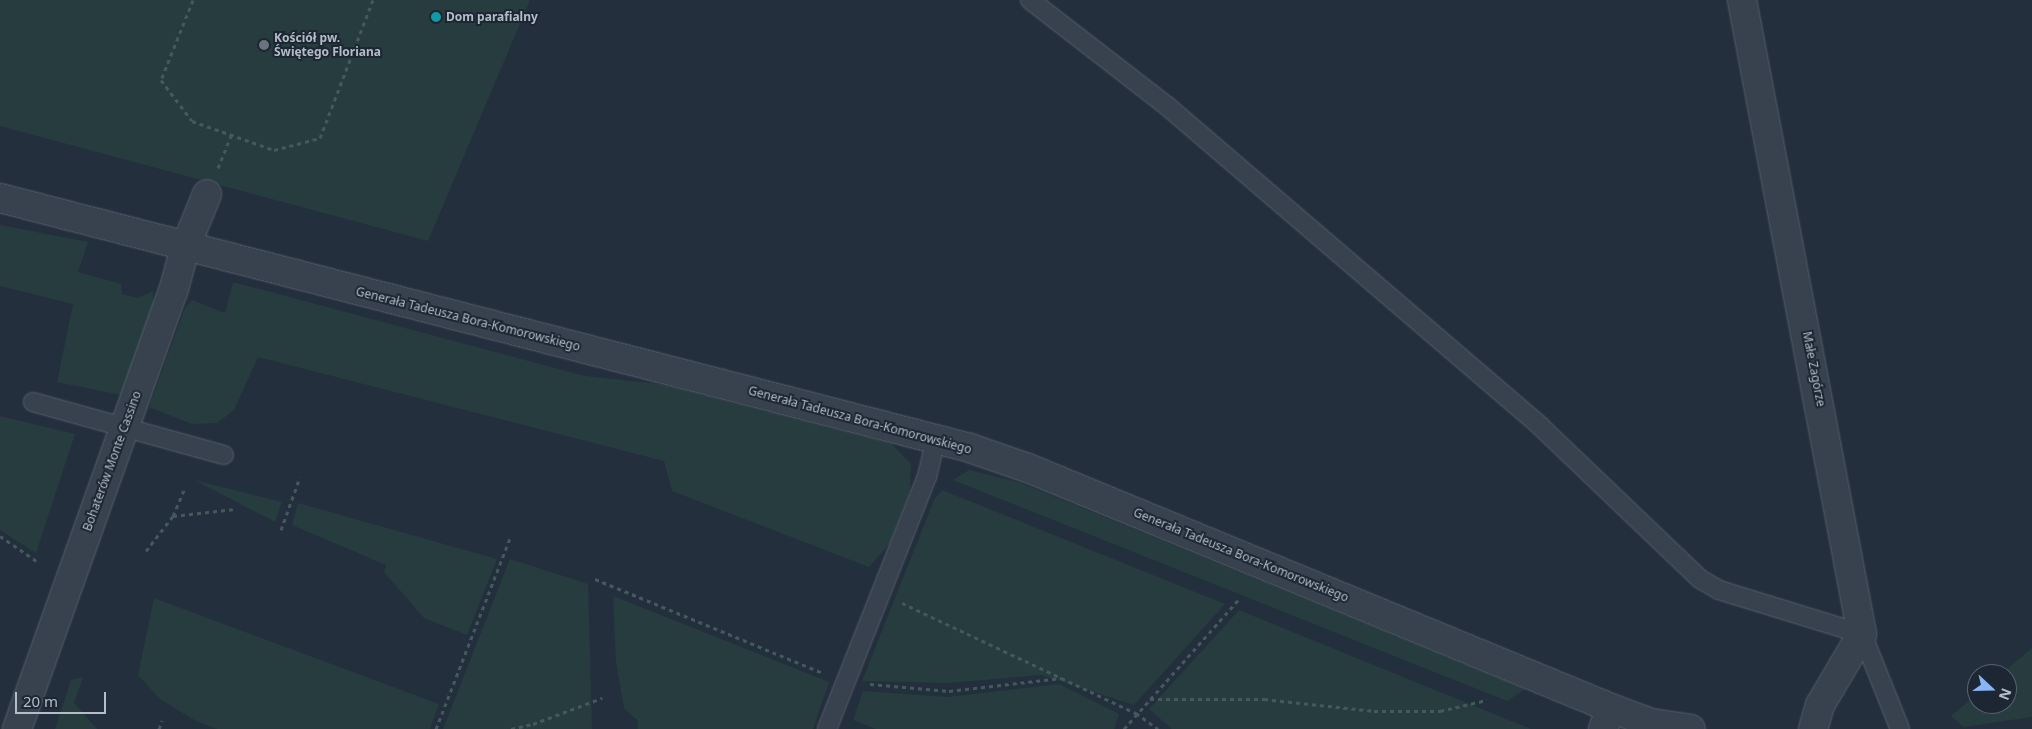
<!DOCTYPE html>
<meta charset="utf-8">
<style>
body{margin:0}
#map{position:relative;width:2032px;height:729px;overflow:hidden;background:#242f3e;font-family:"Noto Sans",sans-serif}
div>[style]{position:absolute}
.green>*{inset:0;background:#263c3f}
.path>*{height:3px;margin-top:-1.5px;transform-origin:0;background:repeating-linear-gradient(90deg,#44595c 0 4px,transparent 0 8px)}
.roads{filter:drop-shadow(0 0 1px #565f6c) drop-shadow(0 0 1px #565f6c)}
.service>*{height:18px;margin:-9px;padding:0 9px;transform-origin:9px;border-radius:9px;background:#38414e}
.minor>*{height:28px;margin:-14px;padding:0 14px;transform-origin:14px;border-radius:14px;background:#38414e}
.dots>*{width:14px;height:14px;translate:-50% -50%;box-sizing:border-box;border:2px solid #1d2633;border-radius:50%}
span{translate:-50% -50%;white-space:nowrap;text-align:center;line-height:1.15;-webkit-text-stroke:4px #1d2633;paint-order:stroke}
.poi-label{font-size:12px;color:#b4bcc9;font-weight:700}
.left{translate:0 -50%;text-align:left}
.street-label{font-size:12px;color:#b4bcc9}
.north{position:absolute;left:1967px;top:664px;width:50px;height:50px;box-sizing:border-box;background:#1d2633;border:1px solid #59626f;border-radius:50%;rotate:111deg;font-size:14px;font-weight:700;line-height:20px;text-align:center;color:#b4bcc9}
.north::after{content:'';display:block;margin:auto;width:18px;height:22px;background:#8ab4f8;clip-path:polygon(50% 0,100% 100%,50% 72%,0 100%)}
.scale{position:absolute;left:15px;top:692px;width:91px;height:22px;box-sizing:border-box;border:2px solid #b4bcc9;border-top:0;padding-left:6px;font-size:15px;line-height:18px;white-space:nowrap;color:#b4bcc9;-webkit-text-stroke:4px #1d2633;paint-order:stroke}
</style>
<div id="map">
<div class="green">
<i style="clip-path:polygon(0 0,530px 0,428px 241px,0 126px)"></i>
<i style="clip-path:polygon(0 225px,88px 242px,78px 272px,121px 284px,122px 294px,138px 298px,153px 291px,153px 310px,122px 395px,57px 382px,73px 304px,0 286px)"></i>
<i style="clip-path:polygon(233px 282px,585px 376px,660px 384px,892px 444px,911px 464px,910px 491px,890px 543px,869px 567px,672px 491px,664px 461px,258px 357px,234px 410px,217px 423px,192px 424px,149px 407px,185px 308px,192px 300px,225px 313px)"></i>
<i style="clip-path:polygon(0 416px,75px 434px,36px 553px,0 530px)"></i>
<i style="clip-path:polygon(969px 470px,1021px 483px,1525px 689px,1507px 701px,953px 480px)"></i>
<i style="clip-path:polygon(194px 480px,282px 502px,275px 522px)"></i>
<i style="clip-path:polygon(942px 490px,947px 492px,1225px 604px,1134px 705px,1041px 675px,949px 683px,862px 681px,934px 500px)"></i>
<i style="clip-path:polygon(298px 503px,497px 559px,467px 635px,424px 618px,384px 572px,386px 565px,292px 525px)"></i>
<i style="clip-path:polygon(510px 559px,588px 584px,592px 729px,443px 729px)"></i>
<i style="clip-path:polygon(613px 596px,829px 682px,813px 729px,638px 729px,638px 721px,624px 708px,616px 662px)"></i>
<i style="clip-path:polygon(154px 598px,439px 704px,430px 729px,217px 729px,196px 721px,160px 699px,138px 675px)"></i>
<i style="clip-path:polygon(1239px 610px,1531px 729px,1172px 729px,1149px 709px)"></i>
<i style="clip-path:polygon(2032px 648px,2032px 717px,1963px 727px,1951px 716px,1977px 694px,1977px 704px,2007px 704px,2007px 674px,2001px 674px)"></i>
<i style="clip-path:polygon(83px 677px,74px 703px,97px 729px,55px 729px,71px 680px)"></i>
<i style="clip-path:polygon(1059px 684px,1119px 714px,1114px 729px,876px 729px,853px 720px,863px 691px,948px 697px)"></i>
</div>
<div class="path">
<i style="left:193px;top:0;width:86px;rotate:111.8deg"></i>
<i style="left:161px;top:80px;width:51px;rotate:52.9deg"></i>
<i style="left:192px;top:121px;width:87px;rotate:19.5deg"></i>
<i style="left:274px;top:150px;width:48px;rotate:-14.6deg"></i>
<i style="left:320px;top:138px;width:148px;rotate:-69deg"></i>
<i style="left:218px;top:168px;width:35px;rotate:-68deg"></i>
<i style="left:173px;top:516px;width:30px;rotate:-67deg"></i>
<i style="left:281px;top:530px;width:56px;rotate:-70.3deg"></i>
<i style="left:0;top:536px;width:46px;rotate:34.4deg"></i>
<i style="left:146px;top:551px;width:44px;rotate:-52.4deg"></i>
<i style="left:173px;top:516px;width:62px;rotate:-6.4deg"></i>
<i style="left:595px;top:579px;width:247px;rotate:22.4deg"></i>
<i style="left:902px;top:603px;width:259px;rotate:25.2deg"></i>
<i style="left:1136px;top:713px;width:27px;rotate:36deg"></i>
<i style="left:870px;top:684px;width:79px;rotate:5.1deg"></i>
<i style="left:949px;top:691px;width:113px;rotate:-6.6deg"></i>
<i style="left:1150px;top:699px;width:114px"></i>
<i style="left:1264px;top:699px;width:111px;rotate:6.2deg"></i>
<i style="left:1374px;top:711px;width:66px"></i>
<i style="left:1440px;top:711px;width:48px;rotate:-13.2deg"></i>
<i style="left:159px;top:729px;width:9px;rotate:-69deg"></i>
<i style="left:436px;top:729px;width:207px;rotate:-68.8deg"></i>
<i style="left:511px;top:729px;width:23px;rotate:-13deg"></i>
<i style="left:533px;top:724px;width:74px;rotate:-20.6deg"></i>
<i style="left:1124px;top:729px;width:172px;rotate:-48.5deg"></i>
</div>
<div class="roads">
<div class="service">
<i style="left:1030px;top:0;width:173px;rotate:37.7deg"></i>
<i style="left:1167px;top:106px;width:491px;rotate:40.6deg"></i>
<i style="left:1540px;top:426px;width:221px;rotate:43.7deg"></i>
<i style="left:1700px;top:579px;width:22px;rotate:30deg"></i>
<i style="left:1719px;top:590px;width:150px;rotate:17.1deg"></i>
<i style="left:1862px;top:634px;width:102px;rotate:68.2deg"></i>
<i style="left:33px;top:402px;width:198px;rotate:15.5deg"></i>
<i style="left:827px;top:729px;width:271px;rotate:-68.4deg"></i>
<i style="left:927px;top:477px;width:40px;rotate:-77deg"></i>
</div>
<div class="minor">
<i style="left:1742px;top:0;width:645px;rotate:79.28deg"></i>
<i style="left:1862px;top:634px;width:82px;rotate:120.6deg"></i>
<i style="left:1820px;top:705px;width:25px;rotate:106deg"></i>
<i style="left:0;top:198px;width:1002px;rotate:14.45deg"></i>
<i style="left:970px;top:448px;width:61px;rotate:19deg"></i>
<i style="left:1028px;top:468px;width:630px;rotate:22.38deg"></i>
<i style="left:1611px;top:708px;width:43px;rotate:20.6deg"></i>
<i style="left:1651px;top:723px;width:40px;rotate:8.5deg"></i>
<i style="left:17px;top:729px;width:464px;rotate:-70.4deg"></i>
<i style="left:173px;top:292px;width:46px;rotate:-74.7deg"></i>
<i style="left:185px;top:248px;width:58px;rotate:-67.8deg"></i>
<i style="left:1603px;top:729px;width:22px;rotate:-69deg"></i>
</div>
</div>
<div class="dots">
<i style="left:436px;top:17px;background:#0f9aa8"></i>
<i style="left:264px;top:45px;background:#6b7280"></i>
</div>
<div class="poi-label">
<span class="left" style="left:446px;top:17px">Dom parafialny</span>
<span class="left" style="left:274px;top:45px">Kościół pw.<br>Świętego Floriana</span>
</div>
<div class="street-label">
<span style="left:468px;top:319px;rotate:14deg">Generała Tadeusza Bora-Komorowskiego</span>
<span style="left:1814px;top:369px;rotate:79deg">Małe Zagórze</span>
<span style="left:860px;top:420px;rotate:15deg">Generała Tadeusza Bora-Komorowskiego</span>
<span style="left:112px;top:461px;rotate:-70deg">Bohaterów Monte Cassino</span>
<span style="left:1241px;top:555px;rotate:22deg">Generała Tadeusza Bora-Komorowskiego</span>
</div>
<div class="north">N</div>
<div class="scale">20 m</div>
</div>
